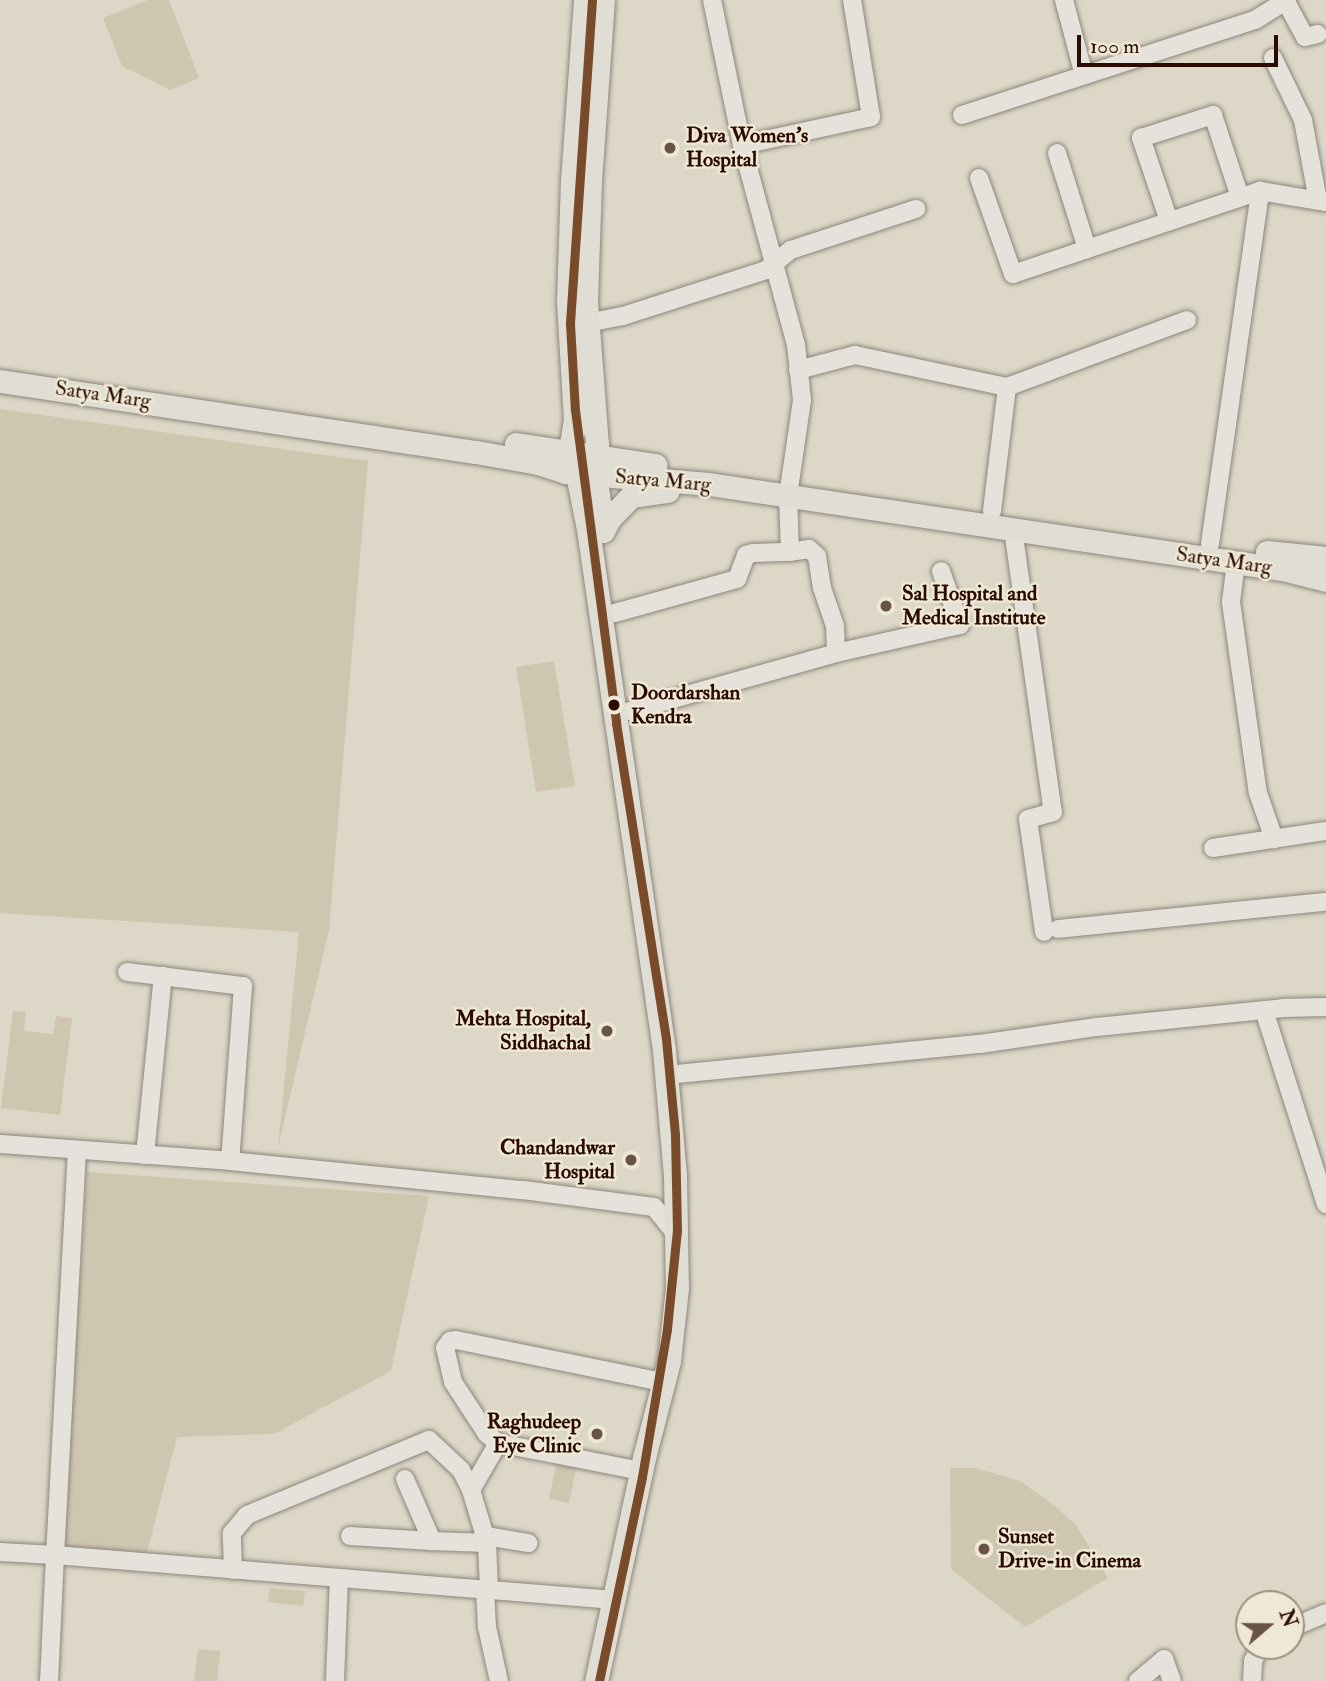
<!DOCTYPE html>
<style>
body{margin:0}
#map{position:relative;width:1326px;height:1681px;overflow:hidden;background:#dcd7c7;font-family:"IM FELL Double Pica",serif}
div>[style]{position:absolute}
.green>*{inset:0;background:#cfc6b0}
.roads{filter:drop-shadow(0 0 2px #8d867c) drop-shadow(0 0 2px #8d867c)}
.minor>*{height:18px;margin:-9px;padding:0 9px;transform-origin:9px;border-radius:9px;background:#e4e2da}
.major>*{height:23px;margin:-11.5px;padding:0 11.5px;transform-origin:11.5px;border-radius:11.5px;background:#dfddd4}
.metro-1>*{height:9px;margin:-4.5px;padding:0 4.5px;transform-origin:4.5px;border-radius:4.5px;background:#7a4b2a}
.dots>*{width:19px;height:19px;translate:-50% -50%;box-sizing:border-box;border:4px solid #eee8d5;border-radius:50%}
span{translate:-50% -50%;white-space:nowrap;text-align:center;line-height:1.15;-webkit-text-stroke:5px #eee8d5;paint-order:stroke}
.poi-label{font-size:21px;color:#2b0b01;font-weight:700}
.left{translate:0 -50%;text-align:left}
.right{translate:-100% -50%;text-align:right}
.street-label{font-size:21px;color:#2b0b01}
.stop-label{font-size:21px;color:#2b0b01;font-weight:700}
.north{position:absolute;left:1235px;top:1590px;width:70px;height:70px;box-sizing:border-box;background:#eee8d5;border:2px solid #a09080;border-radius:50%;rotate:70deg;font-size:19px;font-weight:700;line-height:28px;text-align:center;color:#2b0b01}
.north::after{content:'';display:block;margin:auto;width:24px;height:32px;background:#695246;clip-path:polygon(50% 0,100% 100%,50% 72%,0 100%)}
.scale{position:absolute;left:1077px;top:35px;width:201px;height:32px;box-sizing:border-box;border:4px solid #2b0b01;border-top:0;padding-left:9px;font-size:21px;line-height:24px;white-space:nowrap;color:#2b0b01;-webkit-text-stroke:5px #eee8d5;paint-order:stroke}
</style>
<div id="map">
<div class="green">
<i style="clip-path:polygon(148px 0,169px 0,199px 78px,170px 90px,122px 66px,103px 18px)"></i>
<i style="clip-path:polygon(0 409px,368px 461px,329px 930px,278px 1148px,299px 932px,0 913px)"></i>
<i style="clip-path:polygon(554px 661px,575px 786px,536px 792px,516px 667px)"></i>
<i style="clip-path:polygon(13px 1011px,26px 1012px,24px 1031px,53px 1034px,56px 1016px,72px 1018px,60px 1115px,1px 1108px)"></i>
<i style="clip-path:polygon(87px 1172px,429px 1196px,391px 1371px,274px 1434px,177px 1437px,146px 1556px,62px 1546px)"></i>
<i style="clip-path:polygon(557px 1460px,577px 1464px,569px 1503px,549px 1499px)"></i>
<i style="clip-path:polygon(950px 1468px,975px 1468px,1020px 1481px,1055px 1506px,1076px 1525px,1108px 1578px,1025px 1627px,951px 1569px)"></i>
<i style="clip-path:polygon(270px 1588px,305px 1591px,303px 1606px,268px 1602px)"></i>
<i style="clip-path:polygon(198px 1649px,220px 1651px,217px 1681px,194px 1681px)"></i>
</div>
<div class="roads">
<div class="minor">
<i style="left:712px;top:0;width:148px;rotate:78.3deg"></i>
<i style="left:1064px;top:0;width:78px;rotate:75.1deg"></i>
<i style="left:1285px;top:0;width:42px;rotate:61.6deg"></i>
<i style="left:1305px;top:37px;width:13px;rotate:-13deg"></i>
<i style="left:1273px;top:58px;width:69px;rotate:64.2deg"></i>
<i style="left:1303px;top:120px;width:82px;rotate:79.5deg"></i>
<i style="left:962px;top:115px;width:308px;rotate:-18deg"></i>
<i style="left:1255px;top:20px;width:38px;rotate:-32deg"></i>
<i style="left:1057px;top:153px;width:101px;rotate:72.6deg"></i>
<i style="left:979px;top:178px;width:102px;rotate:70.5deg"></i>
<i style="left:1013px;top:274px;width:261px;rotate:-18.6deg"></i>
<i style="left:1260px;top:191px;width:67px;rotate:9.5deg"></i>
<i style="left:1169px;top:221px;width:88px;rotate:-108.6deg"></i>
<i style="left:1141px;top:138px;width:76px;rotate:-17.7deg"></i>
<i style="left:1213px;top:115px;width:86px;rotate:71.8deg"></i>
<i style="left:587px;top:323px;width:37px;rotate:-11deg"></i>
<i style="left:623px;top:316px;width:150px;rotate:-17.8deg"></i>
<i style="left:766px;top:270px;width:32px;rotate:-39deg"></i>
<i style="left:791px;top:250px;width:132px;rotate:-18.2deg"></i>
<i style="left:798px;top:370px;width:59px;rotate:-14.7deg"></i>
<i style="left:855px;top:355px;width:155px;rotate:11.9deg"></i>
<i style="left:992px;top:511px;width:125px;rotate:-83.1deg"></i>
<i style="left:1007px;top:387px;width:192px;rotate:-20.4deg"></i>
<i style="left:1013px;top:529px;width:286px;rotate:82deg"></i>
<i style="left:1053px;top:812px;width:26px;rotate:164deg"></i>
<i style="left:1028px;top:819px;width:114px;rotate:81.9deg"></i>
<i style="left:1210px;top:544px;width:357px;rotate:-81.9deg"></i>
<i style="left:1236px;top:562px;width:40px;rotate:97.1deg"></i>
<i style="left:1231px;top:602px;width:193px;rotate:82deg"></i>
<i style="left:1258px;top:793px;width:49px;rotate:70.8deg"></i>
<i style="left:615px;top:613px;width:127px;rotate:-15.6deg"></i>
<i style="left:737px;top:579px;width:26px;rotate:-69deg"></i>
<i style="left:746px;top:555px;width:7px;rotate:-16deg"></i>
<i style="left:753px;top:553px;width:37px;rotate:-2deg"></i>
<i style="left:790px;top:552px;width:56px;rotate:-92deg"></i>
<i style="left:788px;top:496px;width:97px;rotate:-81.7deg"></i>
<i style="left:802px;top:400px;width:55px;rotate:-96.2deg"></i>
<i style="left:796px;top:345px;width:207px;rotate:-105.1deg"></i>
<i style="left:742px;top:145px;width:132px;rotate:-12.2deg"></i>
<i style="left:871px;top:117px;width:119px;rotate:-99.2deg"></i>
<i style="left:836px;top:653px;width:127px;rotate:-12.7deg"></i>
<i style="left:960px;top:625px;width:57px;rotate:-109.4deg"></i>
<i style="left:630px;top:711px;width:214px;rotate:-15.7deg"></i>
<i style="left:836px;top:653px;width:27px;rotate:-92deg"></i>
<i style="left:835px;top:626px;width:40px;rotate:-108.9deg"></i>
<i style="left:822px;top:588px;width:32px;rotate:-99deg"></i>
<i style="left:817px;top:556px;width:11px;rotate:-139deg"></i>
<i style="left:809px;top:549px;width:19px;rotate:171deg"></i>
<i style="left:1213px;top:848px;width:114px;rotate:-8.6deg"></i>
<i style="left:1058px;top:929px;width:269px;rotate:-5.8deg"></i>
<i style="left:127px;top:972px;width:117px;rotate:6.9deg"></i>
<i style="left:243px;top:986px;width:175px;rotate:94.2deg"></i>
<i style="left:1264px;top:1010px;width:204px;rotate:72.3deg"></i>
<i style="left:667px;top:1075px;width:315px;rotate:-5.7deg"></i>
<i style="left:980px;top:1044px;width:118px;rotate:-8.3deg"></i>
<i style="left:1097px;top:1027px;width:187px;rotate:-5.8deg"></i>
<i style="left:1283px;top:1008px;width:43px;rotate:-1.3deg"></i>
<i style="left:0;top:1144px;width:231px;rotate:4.2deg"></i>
<i style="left:230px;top:1161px;width:294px;rotate:5.7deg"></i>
<i style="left:523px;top:1190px;width:132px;rotate:7.4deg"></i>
<i style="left:654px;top:1207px;width:33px;rotate:51deg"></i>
<i style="left:77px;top:1150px;width:406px;rotate:93.1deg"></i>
<i style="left:55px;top:1555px;width:561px;rotate:4.6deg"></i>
<i style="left:145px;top:1155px;width:180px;rotate:-84.3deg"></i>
<i style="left:641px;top:1471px;width:146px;rotate:-168.9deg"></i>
<i style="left:498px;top:1443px;width:14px;rotate:-141deg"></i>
<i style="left:487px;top:1434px;width:62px;rotate:-123.2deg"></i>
<i style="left:453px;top:1382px;width:35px;rotate:-103deg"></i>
<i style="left:445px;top:1348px;width:9px;rotate:-54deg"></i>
<i style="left:450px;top:1341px;width:6px;rotate:-9deg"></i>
<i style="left:456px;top:1340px;width:211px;rotate:11.5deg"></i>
<i style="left:405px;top:1479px;width:68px;rotate:66.5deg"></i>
<i style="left:432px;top:1541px;width:55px;rotate:2.1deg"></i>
<i style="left:471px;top:1490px;width:54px;rotate:-60.1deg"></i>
<i style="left:350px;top:1536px;width:82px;rotate:3.5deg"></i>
<i style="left:486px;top:1536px;width:43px;rotate:9.5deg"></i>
<i style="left:0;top:1552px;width:55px;rotate:3.1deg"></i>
<i style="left:55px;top:1555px;width:126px;rotate:92.7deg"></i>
<i style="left:233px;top:1570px;width:37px;rotate:-92deg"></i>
<i style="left:232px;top:1533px;width:23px;rotate:-50deg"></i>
<i style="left:247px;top:1515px;width:197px;rotate:-22.4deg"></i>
<i style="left:429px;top:1440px;width:44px;rotate:43.2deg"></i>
<i style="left:461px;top:1470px;width:22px;rotate:63deg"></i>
<i style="left:471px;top:1490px;width:55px;rotate:73.2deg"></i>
<i style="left:487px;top:1543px;width:46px;rotate:87.5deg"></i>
<i style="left:485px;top:1589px;width:38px;rotate:87deg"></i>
<i style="left:487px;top:1627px;width:55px;rotate:77.5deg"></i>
<i style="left:1291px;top:1628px;width:38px;rotate:-23deg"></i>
<i style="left:335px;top:1681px;width:102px;rotate:-87.8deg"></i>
<i style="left:1138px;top:1681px;width:34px;rotate:-40deg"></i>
<i style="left:1164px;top:1659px;width:23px;rotate:70deg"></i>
<i style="left:1252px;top:1681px;width:20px;rotate:-87deg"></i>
<i style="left:1253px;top:1661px;width:17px;rotate:-62deg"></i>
</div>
<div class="major">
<i style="left:585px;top:0;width:180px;rotate:94.1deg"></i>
<i style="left:572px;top:180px;width:122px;rotate:91.9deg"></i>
<i style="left:568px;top:302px;width:117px;rotate:86.6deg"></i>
<i style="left:575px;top:419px;width:25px;rotate:99deg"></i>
<i style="left:571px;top:444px;width:87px;rotate:78.7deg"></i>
<i style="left:588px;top:529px;width:527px;rotate:81.7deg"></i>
<i style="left:664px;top:1050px;width:126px;rotate:85deg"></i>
<i style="left:675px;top:1176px;width:112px;rotate:89deg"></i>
<i style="left:677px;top:1288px;width:73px;rotate:96.3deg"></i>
<i style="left:669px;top:1361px;width:100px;rotate:104.5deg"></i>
<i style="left:644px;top:1458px;width:228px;rotate:102.1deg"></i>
<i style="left:603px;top:0;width:181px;rotate:94.1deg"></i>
<i style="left:590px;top:181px;width:121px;rotate:91.9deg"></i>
<i style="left:586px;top:302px;width:142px;rotate:85.6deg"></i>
<i style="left:597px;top:444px;width:43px;rotate:90deg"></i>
<i style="left:597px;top:487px;width:44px;rotate:82.2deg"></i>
<i style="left:0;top:381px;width:481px;rotate:8.5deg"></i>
<i style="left:476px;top:452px;width:63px;rotate:10.1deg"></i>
<i style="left:538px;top:463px;width:28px;rotate:18deg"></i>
<i style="left:565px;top:472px;width:144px;rotate:4.8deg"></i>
<i style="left:709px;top:484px;width:584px;rotate:8.46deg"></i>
<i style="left:1287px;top:570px;width:40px;rotate:14.4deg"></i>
<i style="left:516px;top:444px;width:141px;rotate:8.6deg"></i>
<i style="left:603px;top:531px;width:13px;rotate:-63deg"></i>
<i style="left:609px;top:519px;width:32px;rotate:-46deg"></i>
<i style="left:631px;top:496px;width:37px;rotate:-8deg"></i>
<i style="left:1267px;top:552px;width:59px;rotate:5.8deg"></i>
</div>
</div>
<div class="metro-1">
<i style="left:592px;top:0;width:325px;rotate:93.9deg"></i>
<i style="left:570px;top:324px;width:86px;rotate:86.7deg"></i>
<i style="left:575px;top:410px;width:316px;rotate:82.5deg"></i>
<i style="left:616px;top:723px;width:320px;rotate:81deg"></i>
<i style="left:666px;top:1039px;width:96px;rotate:84.6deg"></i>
<i style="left:675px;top:1135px;width:95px;rotate:88.8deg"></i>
<i style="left:677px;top:1230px;width:100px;rotate:95.8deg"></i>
<i style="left:667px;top:1329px;width:150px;rotate:99.6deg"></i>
<i style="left:642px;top:1477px;width:208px;rotate:101.9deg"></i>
</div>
<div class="dots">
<i style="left:670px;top:148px;background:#695246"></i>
<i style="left:886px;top:606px;background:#695246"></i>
<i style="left:614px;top:705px;background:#2b0b01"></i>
<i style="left:607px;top:1031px;background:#695246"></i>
<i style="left:631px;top:1160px;background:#695246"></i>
<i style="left:597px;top:1434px;background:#695246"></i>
<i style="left:984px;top:1549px;background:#695246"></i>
</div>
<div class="poi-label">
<span class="left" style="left:686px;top:148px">Diva Women's<br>Hospital</span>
<span class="left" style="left:902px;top:606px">Sal Hospital and<br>Medical Institute</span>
<span class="right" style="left:591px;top:1031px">Mehta Hospital,<br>Siddhachal</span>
<span class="right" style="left:615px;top:1160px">Chandandwar<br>Hospital</span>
<span class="right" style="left:581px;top:1434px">Raghudeep<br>Eye Clinic</span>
<span class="left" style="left:998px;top:1549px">Sunset<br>Drive-in Cinema</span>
</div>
<div class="street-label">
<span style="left:103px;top:395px;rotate:8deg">Satya Marg</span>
<span style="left:663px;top:481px;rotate:5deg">Satya Marg</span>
<span style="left:1224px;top:561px;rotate:8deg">Satya Marg</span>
</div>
<div class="stop-label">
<span class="left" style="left:631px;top:705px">Doordarshan<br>Kendra</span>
</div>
<div class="north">N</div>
<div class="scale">100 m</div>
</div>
